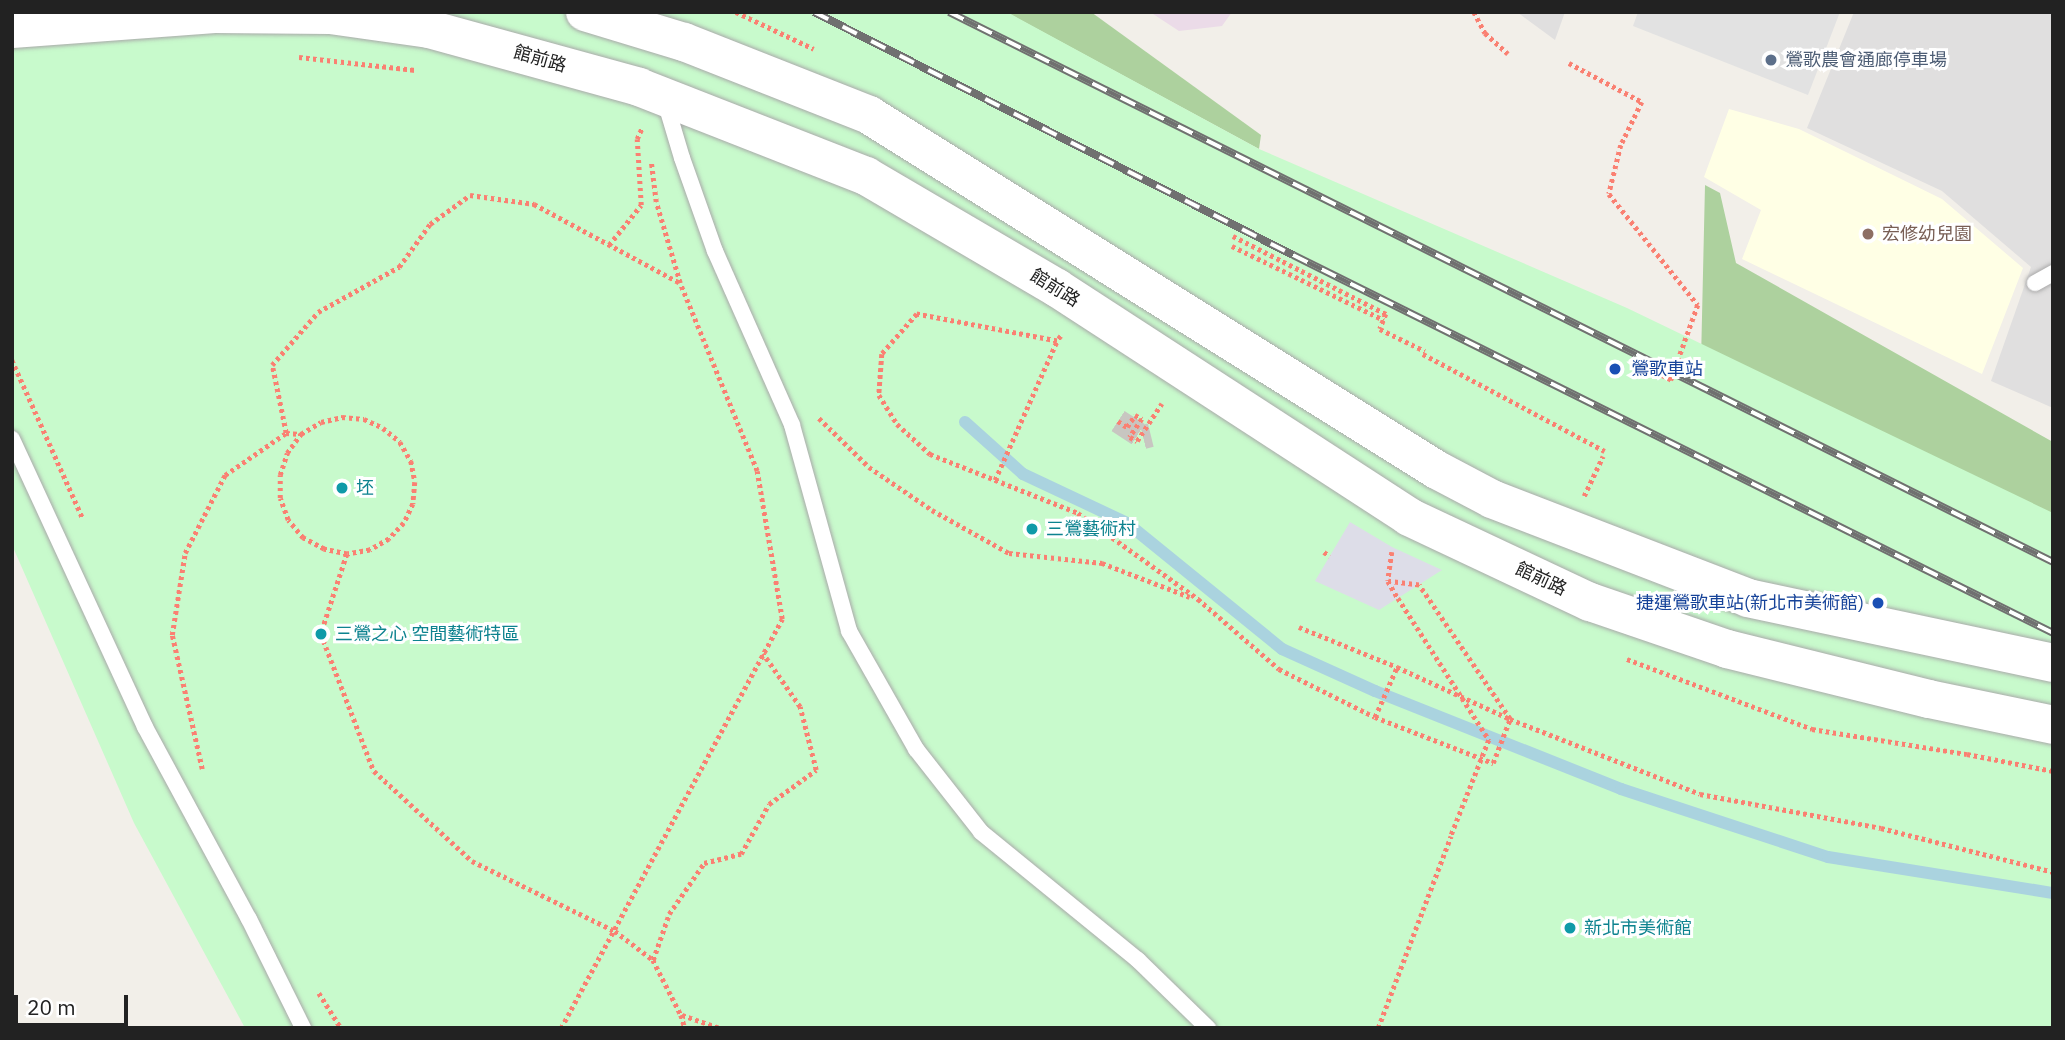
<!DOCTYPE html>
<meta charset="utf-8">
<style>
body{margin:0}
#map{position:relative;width:2065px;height:1040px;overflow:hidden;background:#f2efe9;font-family:"IBM Plex Sans","Noto Sans TC",sans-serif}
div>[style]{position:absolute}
.residential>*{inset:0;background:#e0dfdf}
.industrial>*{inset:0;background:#ebdbe8}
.education>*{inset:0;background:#ffffe5}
.forest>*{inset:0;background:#add19e}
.park>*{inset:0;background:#c8facc}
.parking>*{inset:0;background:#e2e2e2}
.plaza>*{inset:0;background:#dddde8}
.stream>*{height:12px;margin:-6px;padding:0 6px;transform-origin:6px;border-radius:6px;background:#aad3df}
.pedestrian-tunnel>*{height:24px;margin-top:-12px;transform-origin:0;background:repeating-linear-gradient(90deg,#c8c6c1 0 24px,transparent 0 36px)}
.path>*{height:4.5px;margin-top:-2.25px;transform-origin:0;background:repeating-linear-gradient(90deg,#fa8072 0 3.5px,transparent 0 7px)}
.roads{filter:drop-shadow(0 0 2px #a9a9a9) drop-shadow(0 0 2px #a9a9a9)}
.service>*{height:16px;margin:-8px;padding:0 8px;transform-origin:8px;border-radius:8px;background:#fff}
.tertiary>*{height:38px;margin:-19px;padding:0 19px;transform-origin:19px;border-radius:19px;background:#fff}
.rail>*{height:8px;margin-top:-4px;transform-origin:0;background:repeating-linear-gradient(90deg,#fff 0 16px,#707070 0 32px);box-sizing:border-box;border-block:2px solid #707070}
.path-bridge>*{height:4.5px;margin-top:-2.25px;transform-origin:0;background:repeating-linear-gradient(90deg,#fa8072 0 3.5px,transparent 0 7px)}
.dots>*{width:19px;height:19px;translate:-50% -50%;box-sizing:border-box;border:4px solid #fff;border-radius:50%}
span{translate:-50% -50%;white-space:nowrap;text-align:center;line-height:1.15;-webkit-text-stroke:6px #fff;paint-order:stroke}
.street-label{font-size:18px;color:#222}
.service-label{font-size:18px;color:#4e5e75}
.left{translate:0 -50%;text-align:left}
.education-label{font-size:18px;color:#785e54}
.transit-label{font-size:18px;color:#164399}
.right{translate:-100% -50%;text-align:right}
.culture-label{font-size:18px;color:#0d838f}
.frame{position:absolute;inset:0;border:14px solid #222;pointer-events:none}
.scale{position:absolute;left:14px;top:995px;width:114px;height:32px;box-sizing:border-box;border:4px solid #222;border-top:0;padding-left:9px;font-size:21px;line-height:24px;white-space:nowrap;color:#222;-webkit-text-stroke:5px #fff;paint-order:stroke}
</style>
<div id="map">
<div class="residential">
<i style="clip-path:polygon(1517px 12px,1565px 12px,1555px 40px)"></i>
<i style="clip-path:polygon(1854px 12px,2053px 12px,2053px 408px,1991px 381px,2031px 267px,1942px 191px,1807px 128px)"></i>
</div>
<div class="industrial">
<i style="clip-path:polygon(1150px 12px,1232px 12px,1222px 26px,1179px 31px)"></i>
</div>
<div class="education">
<i style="clip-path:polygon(1729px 109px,1799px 129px,1942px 199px,2023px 268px,1982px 374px,1742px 259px,1761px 210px,1704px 177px)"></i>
</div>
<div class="forest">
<i style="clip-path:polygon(1006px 12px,1091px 12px,1261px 135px,1259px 149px)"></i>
<i style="clip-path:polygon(1705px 185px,1720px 193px,1736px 263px,2053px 442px,2053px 557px,1701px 361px)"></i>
</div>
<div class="park">
<i style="clip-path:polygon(12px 12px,1007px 12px,1259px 149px,1627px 308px,2053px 513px,2053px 1028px,245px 1028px,134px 823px,12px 545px)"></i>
</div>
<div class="parking">
<i style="clip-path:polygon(1638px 12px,1840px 12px,1808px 95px,1633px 26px)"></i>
</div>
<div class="plaza">
<i style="clip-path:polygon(1350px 522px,1392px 547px,1442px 570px,1379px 610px,1315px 581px)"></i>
</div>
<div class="stream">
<i style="left:965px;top:422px;width:78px;rotate:41.9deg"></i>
<i style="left:1023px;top:474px;width:115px;rotate:25.2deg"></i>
<i style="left:1127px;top:523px;width:200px;rotate:39.1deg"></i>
<i style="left:1282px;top:649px;width:102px;rotate:24.3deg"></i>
<i style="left:1375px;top:691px;width:265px;rotate:21.7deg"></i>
<i style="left:1621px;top:789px;width:218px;rotate:18.2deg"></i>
<i style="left:1828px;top:857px;width:228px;rotate:9.1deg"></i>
</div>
<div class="pedestrian-tunnel">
<i style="left:1118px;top:421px;width:30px;rotate:33deg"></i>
<i style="left:1143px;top:437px;width:8px;rotate:-14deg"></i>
</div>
<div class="path">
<i style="left:736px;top:12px;width:86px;rotate:25.4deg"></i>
<i style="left:1474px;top:12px;width:24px;rotate:62deg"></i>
<i style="left:1485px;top:33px;width:31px;rotate:42deg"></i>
<i style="left:299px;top:57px;width:117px;rotate:6.4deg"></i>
<i style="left:1569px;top:63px;width:83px;rotate:28.1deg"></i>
<i style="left:1642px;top:102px;width:48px;rotate:116deg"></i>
<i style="left:1621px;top:145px;width:50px;rotate:103.8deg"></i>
<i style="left:1609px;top:194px;width:142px;rotate:51.3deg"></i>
<i style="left:1698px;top:305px;width:80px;rotate:109.8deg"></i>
<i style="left:1671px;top:380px;width:30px;rotate:-153deg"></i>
<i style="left:1233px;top:236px;width:172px;rotate:27deg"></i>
<i style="left:1386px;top:314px;width:16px;rotate:112deg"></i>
<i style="left:1380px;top:329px;width:50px;rotate:26.1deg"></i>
<i style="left:609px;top:245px;width:51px;rotate:-51.3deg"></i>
<i style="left:641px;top:205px;width:66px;rotate:-93.5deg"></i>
<i style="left:637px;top:139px;width:12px;rotate:-66deg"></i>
<i style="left:1232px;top:246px;width:169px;rotate:26deg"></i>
<i style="left:1061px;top:336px;width:6px;rotate:129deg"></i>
<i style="left:1057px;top:341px;width:143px;rotate:-169.1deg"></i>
<i style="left:917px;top:314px;width:53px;rotate:131.2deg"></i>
<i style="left:882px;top:354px;width:41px;rotate:94.2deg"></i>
<i style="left:879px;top:395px;width:34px;rotate:58deg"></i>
<i style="left:897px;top:424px;width:45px;rotate:42.3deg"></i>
<i style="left:930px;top:454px;width:159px;rotate:21.7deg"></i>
<i style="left:1078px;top:513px;width:148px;rotate:35.6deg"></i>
<i style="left:1198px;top:599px;width:107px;rotate:40.8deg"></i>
<i style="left:1279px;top:669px;width:107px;rotate:26.6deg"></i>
<i style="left:1375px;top:717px;width:127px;rotate:21.3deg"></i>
<i style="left:1493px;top:763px;width:47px;rotate:-68.9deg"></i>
<i style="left:1510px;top:719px;width:162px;rotate:-124.2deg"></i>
<i style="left:1419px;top:585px;width:31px;rotate:-173deg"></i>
<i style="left:1423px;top:354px;width:206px;rotate:28.1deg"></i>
<i style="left:12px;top:360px;width:174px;rotate:65.9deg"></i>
<i style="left:819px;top:418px;width:70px;rotate:44.4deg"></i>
<i style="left:869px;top:467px;width:76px;rotate:34.3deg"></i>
<i style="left:932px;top:510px;width:88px;rotate:29.2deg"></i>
<i style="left:1009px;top:553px;width:94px;rotate:6.1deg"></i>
<i style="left:1102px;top:563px;width:94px;rotate:21.1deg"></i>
<i style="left:1118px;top:421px;width:11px;rotate:34deg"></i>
<i style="left:1127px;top:427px;width:14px;rotate:-56deg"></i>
<i style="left:1135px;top:415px;width:8px;rotate:30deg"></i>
<i style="left:1142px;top:419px;width:22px;rotate:124deg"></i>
<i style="left:1130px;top:437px;width:8px;rotate:30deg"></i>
<i style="left:1137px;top:441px;width:45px;rotate:-56.7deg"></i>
<i style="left:286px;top:433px;width:69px;rotate:-101.6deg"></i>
<i style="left:272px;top:365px;width:70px;rotate:-49deg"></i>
<i style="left:318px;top:312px;width:93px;rotate:-29.1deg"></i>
<i style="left:399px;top:267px;width:53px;rotate:-54.2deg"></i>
<i style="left:430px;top:224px;width:49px;rotate:-35.9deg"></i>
<i style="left:470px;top:195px;width:65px;rotate:8deg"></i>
<i style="left:534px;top:204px;width:166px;rotate:28.4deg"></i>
<i style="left:995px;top:480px;width:152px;rotate:-66deg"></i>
<i style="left:1584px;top:496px;width:44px;rotate:-64.6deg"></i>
<i style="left:1324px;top:552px;width:7px;rotate:34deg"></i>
<i style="left:1392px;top:552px;width:29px;rotate:98deg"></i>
<i style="left:1388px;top:581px;width:20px;rotate:60deg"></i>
<i style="left:347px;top:554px;width:84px;rotate:108deg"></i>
<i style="left:321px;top:634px;width:147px;rotate:68.9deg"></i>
<i style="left:374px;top:771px;width:133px;rotate:42.6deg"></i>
<i style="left:472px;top:861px;width:159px;rotate:26.1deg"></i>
<i style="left:615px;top:931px;width:48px;rotate:37.3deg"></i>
<i style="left:653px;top:960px;width:62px;rotate:63deg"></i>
<i style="left:681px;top:1015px;width:14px;rotate:73deg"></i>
<i style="left:1299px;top:627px;width:106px;rotate:22.2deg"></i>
<i style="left:1397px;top:667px;width:124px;rotate:24.7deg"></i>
<i style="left:1510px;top:719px;width:204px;rotate:21.5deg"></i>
<i style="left:1700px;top:794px;width:184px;rotate:10.6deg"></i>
<i style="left:1881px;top:828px;width:178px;rotate:14.3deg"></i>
<i style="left:1627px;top:659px;width:198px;rotate:20.7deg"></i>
<i style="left:1812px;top:729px;width:157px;rotate:9.2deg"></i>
<i style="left:1967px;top:754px;width:88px;rotate:11.2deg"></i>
<i style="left:1375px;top:717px;width:55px;rotate:-66.3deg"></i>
<i style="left:202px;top:769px;width:137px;rotate:-102.6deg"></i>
<i style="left:172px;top:635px;width:83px;rotate:-81deg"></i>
<i style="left:185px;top:553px;width:88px;rotate:-62.9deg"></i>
<i style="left:225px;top:475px;width:74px;rotate:-34.5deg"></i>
<i style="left:286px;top:433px;width:15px;rotate:4deg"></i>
<i style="left:301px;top:434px;width:23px;rotate:-31deg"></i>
<i style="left:321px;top:422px;width:22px;rotate:-13deg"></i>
<i style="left:342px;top:417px;width:22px;rotate:5deg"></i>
<i style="left:364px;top:419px;width:21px;rotate:25deg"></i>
<i style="left:383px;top:428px;width:22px;rotate:39deg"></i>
<i style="left:400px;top:442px;width:22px;rotate:60deg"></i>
<i style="left:411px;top:461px;width:21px;rotate:79deg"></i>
<i style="left:415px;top:482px;width:22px;rotate:95deg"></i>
<i style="left:413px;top:504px;width:21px;rotate:115deg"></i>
<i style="left:404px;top:523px;width:22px;rotate:133deg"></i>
<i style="left:389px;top:539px;width:22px;rotate:150deg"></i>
<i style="left:370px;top:550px;width:23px;rotate:170deg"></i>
<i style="left:347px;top:554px;width:24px;rotate:-168deg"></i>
<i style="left:324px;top:549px;width:24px;rotate:-152deg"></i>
<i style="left:303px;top:538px;width:23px;rotate:-130deg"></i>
<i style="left:288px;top:520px;width:23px;rotate:-110deg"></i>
<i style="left:280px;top:498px;width:23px;rotate:-90deg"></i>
<i style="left:280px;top:475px;width:23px;rotate:-72deg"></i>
<i style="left:287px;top:453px;width:24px;rotate:-54deg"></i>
<i style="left:653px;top:960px;width:49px;rotate:-70.8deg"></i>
<i style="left:669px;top:914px;width:62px;rotate:-55.5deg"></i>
<i style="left:704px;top:863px;width:38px;rotate:-14deg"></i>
<i style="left:741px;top:854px;width:57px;rotate:-60.8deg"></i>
<i style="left:769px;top:804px;width:58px;rotate:-35.9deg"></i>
<i style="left:816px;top:770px;width:65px;rotate:-104.3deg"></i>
<i style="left:800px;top:707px;width:65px;rotate:-124.9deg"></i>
<i style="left:319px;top:993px;width:41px;rotate:57.8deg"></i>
<i style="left:682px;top:1015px;width:39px;rotate:19deg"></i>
<i style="left:561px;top:1028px;width:465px;rotate:-61.6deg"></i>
<i style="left:782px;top:619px;width:150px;rotate:-99.6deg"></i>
<i style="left:757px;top:471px;width:203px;rotate:-112.3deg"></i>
<i style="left:680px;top:283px;width:84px;rotate:-106.5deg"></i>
<i style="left:656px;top:202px;width:41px;rotate:-97deg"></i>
<i style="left:1378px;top:1028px;width:205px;rotate:-69.2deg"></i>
</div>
<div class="roads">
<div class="service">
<i style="left:665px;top:101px;width:59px;rotate:73.4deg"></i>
<i style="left:682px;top:158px;width:99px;rotate:70.5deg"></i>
<i style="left:715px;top:251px;width:190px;rotate:66.1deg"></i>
<i style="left:792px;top:425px;width:214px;rotate:74.5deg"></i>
<i style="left:849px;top:631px;width:136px;rotate:60.4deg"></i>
<i style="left:916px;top:749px;width:105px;rotate:51.9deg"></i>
<i style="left:981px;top:832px;width:203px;rotate:39.2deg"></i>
<i style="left:1138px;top:960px;width:98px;rotate:44.2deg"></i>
<i style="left:2035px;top:283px;width:21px;rotate:-29deg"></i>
<i style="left:12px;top:439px;width:317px;rotate:65.2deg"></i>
<i style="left:145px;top:727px;width:218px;rotate:61.6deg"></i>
<i style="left:249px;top:919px;width:122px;rotate:63.6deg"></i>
</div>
<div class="tertiary">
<i style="left:585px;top:12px;width:103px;rotate:16.9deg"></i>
<i style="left:684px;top:42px;width:199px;rotate:21.5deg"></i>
<i style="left:869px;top:115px;width:670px;rotate:32.01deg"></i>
<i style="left:1437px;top:470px;width:62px;rotate:27.8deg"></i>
<i style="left:1492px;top:499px;width:274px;rotate:21.1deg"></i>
<i style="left:1748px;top:598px;width:312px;rotate:12deg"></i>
<i style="left:12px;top:29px;width:203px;rotate:-4.2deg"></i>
<i style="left:214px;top:14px;width:116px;rotate:0.5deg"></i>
<i style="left:330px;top:15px;width:100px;rotate:8deg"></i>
<i style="left:429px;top:29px;width:218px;rotate:15.4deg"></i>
<i style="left:639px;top:87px;width:244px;rotate:21.4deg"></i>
<i style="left:866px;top:176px;width:221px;rotate:30.4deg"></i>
<i style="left:1057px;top:288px;width:420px;rotate:33deg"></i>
<i style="left:1409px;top:517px;width:200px;rotate:25.2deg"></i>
<i style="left:1590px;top:602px;width:145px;rotate:18.9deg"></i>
<i style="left:1727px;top:649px;width:208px;rotate:13.9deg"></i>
<i style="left:1929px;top:699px;width:127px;rotate:11.8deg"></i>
</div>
</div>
<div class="rail">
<i style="left:814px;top:12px;width:537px;rotate:26.9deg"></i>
<i style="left:1293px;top:255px;width:849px;rotate:26.44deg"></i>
<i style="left:949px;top:12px;width:1233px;rotate:26.48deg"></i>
</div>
<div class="path-bridge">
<i style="left:1398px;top:598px;width:169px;rotate:57.3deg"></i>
<i style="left:1489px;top:740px;width:103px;rotate:111.6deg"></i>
</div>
<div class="dots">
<i style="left:1771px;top:60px;background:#5c6f8a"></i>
<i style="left:1868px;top:234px;background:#8d6e63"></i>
<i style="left:1615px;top:369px;background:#1a4fb4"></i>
<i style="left:342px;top:488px;background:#0f9aa8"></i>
<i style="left:1032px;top:529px;background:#0f9aa8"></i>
<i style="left:1878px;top:603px;background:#1a4fb4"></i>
<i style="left:321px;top:634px;background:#0f9aa8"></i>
<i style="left:1570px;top:928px;background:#0f9aa8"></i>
</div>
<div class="street-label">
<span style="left:540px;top:59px;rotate:16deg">館前路</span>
<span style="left:1055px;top:288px;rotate:32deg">館前路</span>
<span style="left:1541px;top:579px;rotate:25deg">館前路</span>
</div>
<div class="service-label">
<span class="left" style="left:1785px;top:60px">鶯歌農會通廊停車場</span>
</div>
<div class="education-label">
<span class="left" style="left:1882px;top:234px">宏修幼兒園</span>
</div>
<div class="transit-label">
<span class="left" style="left:1631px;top:369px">鶯歌車站</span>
<span class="right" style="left:1864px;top:603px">捷運鶯歌車站(新北市美術館)</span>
</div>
<div class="culture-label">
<span class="left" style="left:356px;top:488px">坯</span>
<span class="left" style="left:1046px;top:529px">三鶯藝術村</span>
<span class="left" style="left:335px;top:634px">三鶯之心 空間藝術特區</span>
<span class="left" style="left:1584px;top:928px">新北市美術館</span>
</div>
<div class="frame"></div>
<div class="scale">20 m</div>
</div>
